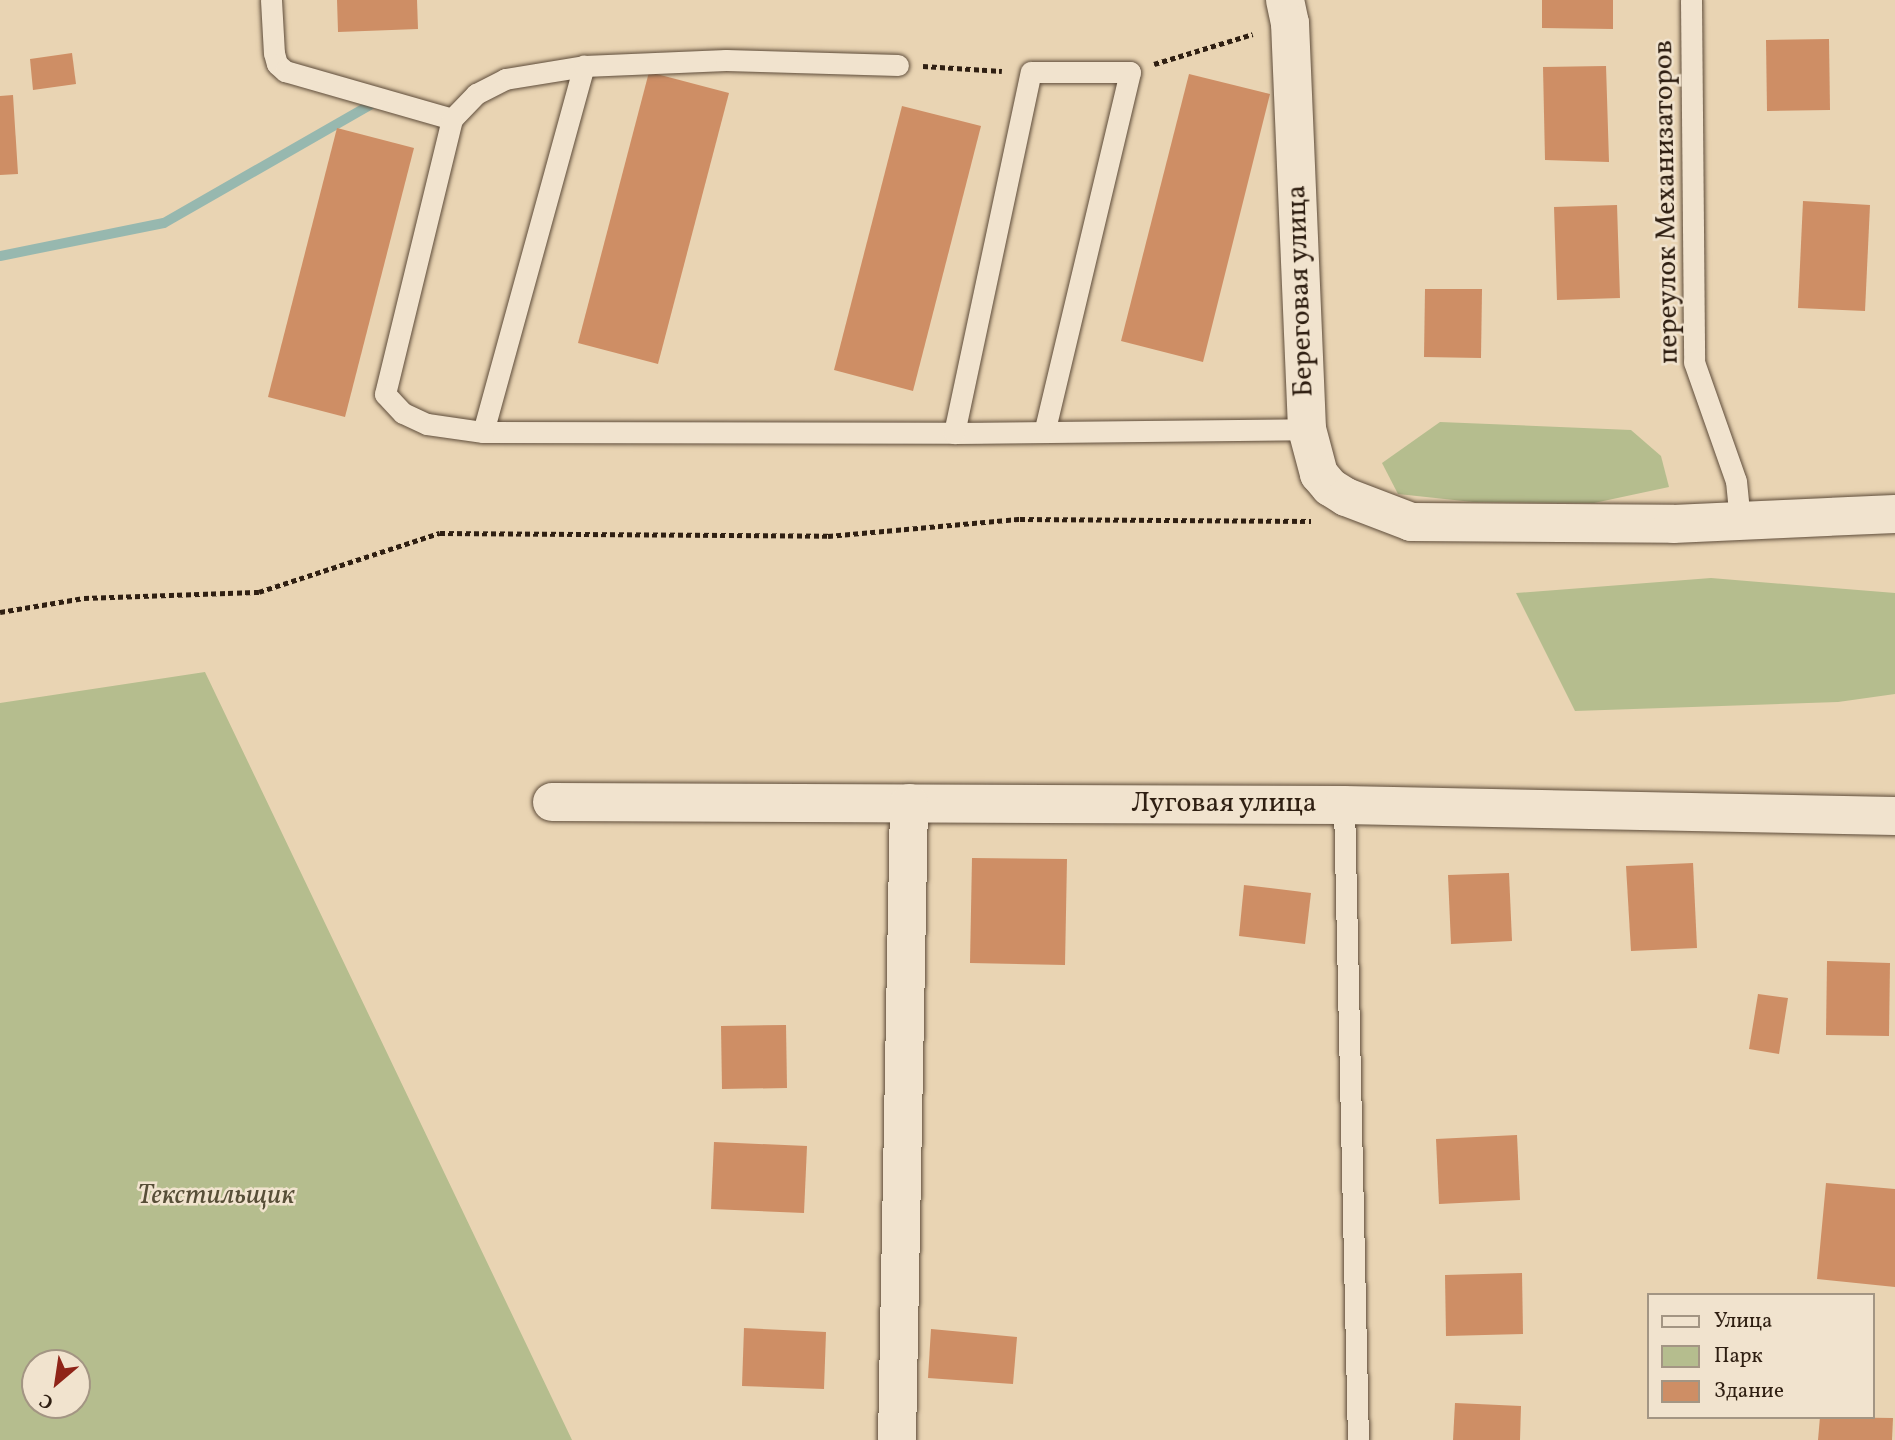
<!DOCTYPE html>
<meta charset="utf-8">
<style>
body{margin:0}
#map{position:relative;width:1895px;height:1440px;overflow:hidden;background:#e9d4b3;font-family:Vollkorn,serif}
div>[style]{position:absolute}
.green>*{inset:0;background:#b5bd8e}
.stream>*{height:10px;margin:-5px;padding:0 5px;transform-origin:5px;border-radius:5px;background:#97b8af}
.building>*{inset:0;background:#ce8e65}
.path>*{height:4.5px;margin-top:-2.25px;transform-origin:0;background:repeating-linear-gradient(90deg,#2f1f12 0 5px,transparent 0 8.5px)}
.roads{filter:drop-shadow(0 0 2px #5e4c3a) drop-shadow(0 0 2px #5e4c3a)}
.service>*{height:21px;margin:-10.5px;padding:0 10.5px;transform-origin:10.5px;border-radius:10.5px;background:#f1e3ce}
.minor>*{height:38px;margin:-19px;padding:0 19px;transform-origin:19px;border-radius:19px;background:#f1e3ce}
span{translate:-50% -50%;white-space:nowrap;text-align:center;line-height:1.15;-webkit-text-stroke:5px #f1e3ce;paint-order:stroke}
.street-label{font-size:28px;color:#2f1f12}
.park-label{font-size:28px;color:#574e37;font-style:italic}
.legend{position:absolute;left:1647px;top:1293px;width:228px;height:126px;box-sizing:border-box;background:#f1e3ce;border:2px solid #a39583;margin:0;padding:9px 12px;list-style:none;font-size:21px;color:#2f1f12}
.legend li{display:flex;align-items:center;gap:14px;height:35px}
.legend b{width:35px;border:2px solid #a39583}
.north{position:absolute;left:21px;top:1349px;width:70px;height:70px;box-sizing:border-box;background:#f1e3ce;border:2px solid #a39583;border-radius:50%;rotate:209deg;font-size:19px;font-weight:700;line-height:28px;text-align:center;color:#2f1f12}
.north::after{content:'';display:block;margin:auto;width:24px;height:32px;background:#8f2418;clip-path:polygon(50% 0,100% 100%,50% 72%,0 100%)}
</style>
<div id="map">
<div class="green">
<i style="clip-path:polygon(1440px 422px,1631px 430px,1661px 456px,1669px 487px,1594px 503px,1473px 502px,1398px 494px,1382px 463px)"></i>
<i style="clip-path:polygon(1711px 578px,1895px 593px,1895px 694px,1838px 702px,1575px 711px,1516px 593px)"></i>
<i style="clip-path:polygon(evenodd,205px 672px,572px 1440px,0 1440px,0 703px,205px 672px,77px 1363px,77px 1405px,35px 1405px,35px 1363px,77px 1363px)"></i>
</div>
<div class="stream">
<i style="left:0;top:256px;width:167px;rotate:-11.4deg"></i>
<i style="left:164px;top:223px;width:248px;rotate:-29.8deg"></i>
</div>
<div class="building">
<i style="clip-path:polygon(337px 0,417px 0,418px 29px,338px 32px)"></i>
<i style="clip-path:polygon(1542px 0,1613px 0,1613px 29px,1542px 28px)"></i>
<i style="clip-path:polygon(1829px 39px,1830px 110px,1767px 111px,1766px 40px)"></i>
<i style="clip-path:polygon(72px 53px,76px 84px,33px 90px,30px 59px)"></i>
<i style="clip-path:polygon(1606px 66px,1609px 162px,1545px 160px,1543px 67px)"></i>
<i style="clip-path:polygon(649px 72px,729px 93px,658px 364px,578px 343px)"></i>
<i style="clip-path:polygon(1189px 74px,1270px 94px,1203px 362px,1121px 341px)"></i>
<i style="clip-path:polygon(13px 95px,18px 174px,0 175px,0 96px)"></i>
<i style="clip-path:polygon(902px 106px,981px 126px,913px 391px,834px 370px)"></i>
<i style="clip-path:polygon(337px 128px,414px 148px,345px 417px,268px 397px)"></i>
<i style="clip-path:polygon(1803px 201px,1870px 205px,1865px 311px,1798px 308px)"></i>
<i style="clip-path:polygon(1617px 205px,1620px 298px,1557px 300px,1554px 207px)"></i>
<i style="clip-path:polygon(1425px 289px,1482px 289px,1481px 358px,1424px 357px)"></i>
<i style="clip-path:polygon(972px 858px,1067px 859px,1065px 965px,970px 963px)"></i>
<i style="clip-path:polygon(1693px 863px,1697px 948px,1631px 951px,1626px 866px)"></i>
<i style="clip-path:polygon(1509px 873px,1512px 941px,1451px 944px,1448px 875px)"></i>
<i style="clip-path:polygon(1244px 885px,1311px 893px,1305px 944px,1239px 936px)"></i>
<i style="clip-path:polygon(1827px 961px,1890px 963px,1889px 1036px,1826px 1035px)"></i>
<i style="clip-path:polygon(1758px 994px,1788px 998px,1779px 1054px,1749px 1049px)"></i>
<i style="clip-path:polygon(786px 1025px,787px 1088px,722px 1089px,721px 1026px)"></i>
<i style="clip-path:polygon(1517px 1135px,1520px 1200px,1439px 1204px,1436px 1139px)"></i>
<i style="clip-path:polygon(714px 1142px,807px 1146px,804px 1213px,711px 1209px)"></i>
<i style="clip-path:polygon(1826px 1183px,1895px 1189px,1895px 1287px,1817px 1279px)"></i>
<i style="clip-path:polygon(1522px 1273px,1523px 1334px,1446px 1336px,1445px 1275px)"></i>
<i style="clip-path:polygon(744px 1328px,826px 1332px,824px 1389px,742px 1386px)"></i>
<i style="clip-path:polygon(931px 1329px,1017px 1337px,1013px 1384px,928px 1378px)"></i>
<i style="clip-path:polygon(1455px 1403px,1521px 1406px,1520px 1440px,1453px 1440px)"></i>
<i style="clip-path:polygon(1820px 1417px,1893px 1418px,1892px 1440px,1818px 1440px)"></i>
</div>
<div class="path">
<i style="left:1154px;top:64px;width:103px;rotate:-16.9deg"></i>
<i style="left:923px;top:66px;width:79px;rotate:3.6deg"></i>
<i style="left:0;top:612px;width:85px;rotate:-9.5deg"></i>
<i style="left:84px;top:598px;width:175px;rotate:-2deg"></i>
<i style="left:259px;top:592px;width:190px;rotate:-18.1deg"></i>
<i style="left:440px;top:533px;width:388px;rotate:0.4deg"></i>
<i style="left:828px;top:536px;width:193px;rotate:-5.1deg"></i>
<i style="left:1020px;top:519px;width:291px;rotate:0.4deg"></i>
</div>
<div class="roads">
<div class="service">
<i style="left:271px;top:0;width:53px;rotate:86.8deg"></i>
<i style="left:274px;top:53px;width:11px;rotate:75deg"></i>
<i style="left:277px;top:64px;width:11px;rotate:41deg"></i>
<i style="left:285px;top:71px;width:174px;rotate:16deg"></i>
<i style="left:452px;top:119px;width:283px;rotate:103.7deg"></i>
<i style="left:385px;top:394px;width:26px;rotate:47deg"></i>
<i style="left:403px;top:413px;width:26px;rotate:25deg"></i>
<i style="left:427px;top:424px;width:57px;rotate:8.1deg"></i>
<i style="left:483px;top:432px;width:471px;rotate:0.1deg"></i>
<i style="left:954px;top:433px;width:353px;rotate:-0.6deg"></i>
<i style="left:1691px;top:0;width:362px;rotate:89.5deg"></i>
<i style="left:1694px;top:362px;width:126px;rotate:70.6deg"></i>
<i style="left:1736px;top:481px;width:40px;rotate:84.3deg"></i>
<i style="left:452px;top:119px;width:35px;rotate:-46deg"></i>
<i style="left:476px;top:94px;width:33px;rotate:-27deg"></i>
<i style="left:505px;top:79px;width:80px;rotate:-9.3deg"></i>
<i style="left:483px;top:432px;width:380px;rotate:-74.6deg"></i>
<i style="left:584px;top:66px;width:142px;rotate:-2.4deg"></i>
<i style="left:726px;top:60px;width:172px;rotate:1.7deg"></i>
<i style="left:954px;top:433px;width:369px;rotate:-78deg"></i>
<i style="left:1031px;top:72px;width:99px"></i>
<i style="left:1130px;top:72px;width:367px;rotate:103.4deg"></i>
<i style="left:1344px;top:805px;width:635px;rotate:88.74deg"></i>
</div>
<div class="minor">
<i style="left:1285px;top:0;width:24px;rotate:78deg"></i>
<i style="left:1290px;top:23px;width:406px;rotate:87.6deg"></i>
<i style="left:1307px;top:429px;width:47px;rotate:75.1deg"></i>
<i style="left:1319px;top:474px;width:17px;rotate:50deg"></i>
<i style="left:1330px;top:487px;width:19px;rotate:32deg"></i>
<i style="left:1346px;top:497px;width:70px;rotate:21deg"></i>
<i style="left:1411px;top:522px;width:262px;rotate:0.4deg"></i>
<i style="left:1673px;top:524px;width:222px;rotate:-2.6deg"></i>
<i style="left:552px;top:802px;width:792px;rotate:0.22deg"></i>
<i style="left:1344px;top:805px;width:551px;rotate:1.14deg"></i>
<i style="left:897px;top:1440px;width:637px;rotate:-88.92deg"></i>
</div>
</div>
<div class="street-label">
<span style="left:1667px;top:202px;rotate:-91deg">переулок Механизаторов</span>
<span style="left:1301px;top:291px;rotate:-92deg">Береговая улица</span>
<span style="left:1224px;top:804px">Луговая улица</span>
</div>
<div class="park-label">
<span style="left:216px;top:1196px">Текстильщик</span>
</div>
<ul class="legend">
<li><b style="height:9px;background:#f1e3ce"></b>Улица</li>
<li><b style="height:19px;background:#b5bd8e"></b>Парк</li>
<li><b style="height:19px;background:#ce8e65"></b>Здание</li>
</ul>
<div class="north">С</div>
</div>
